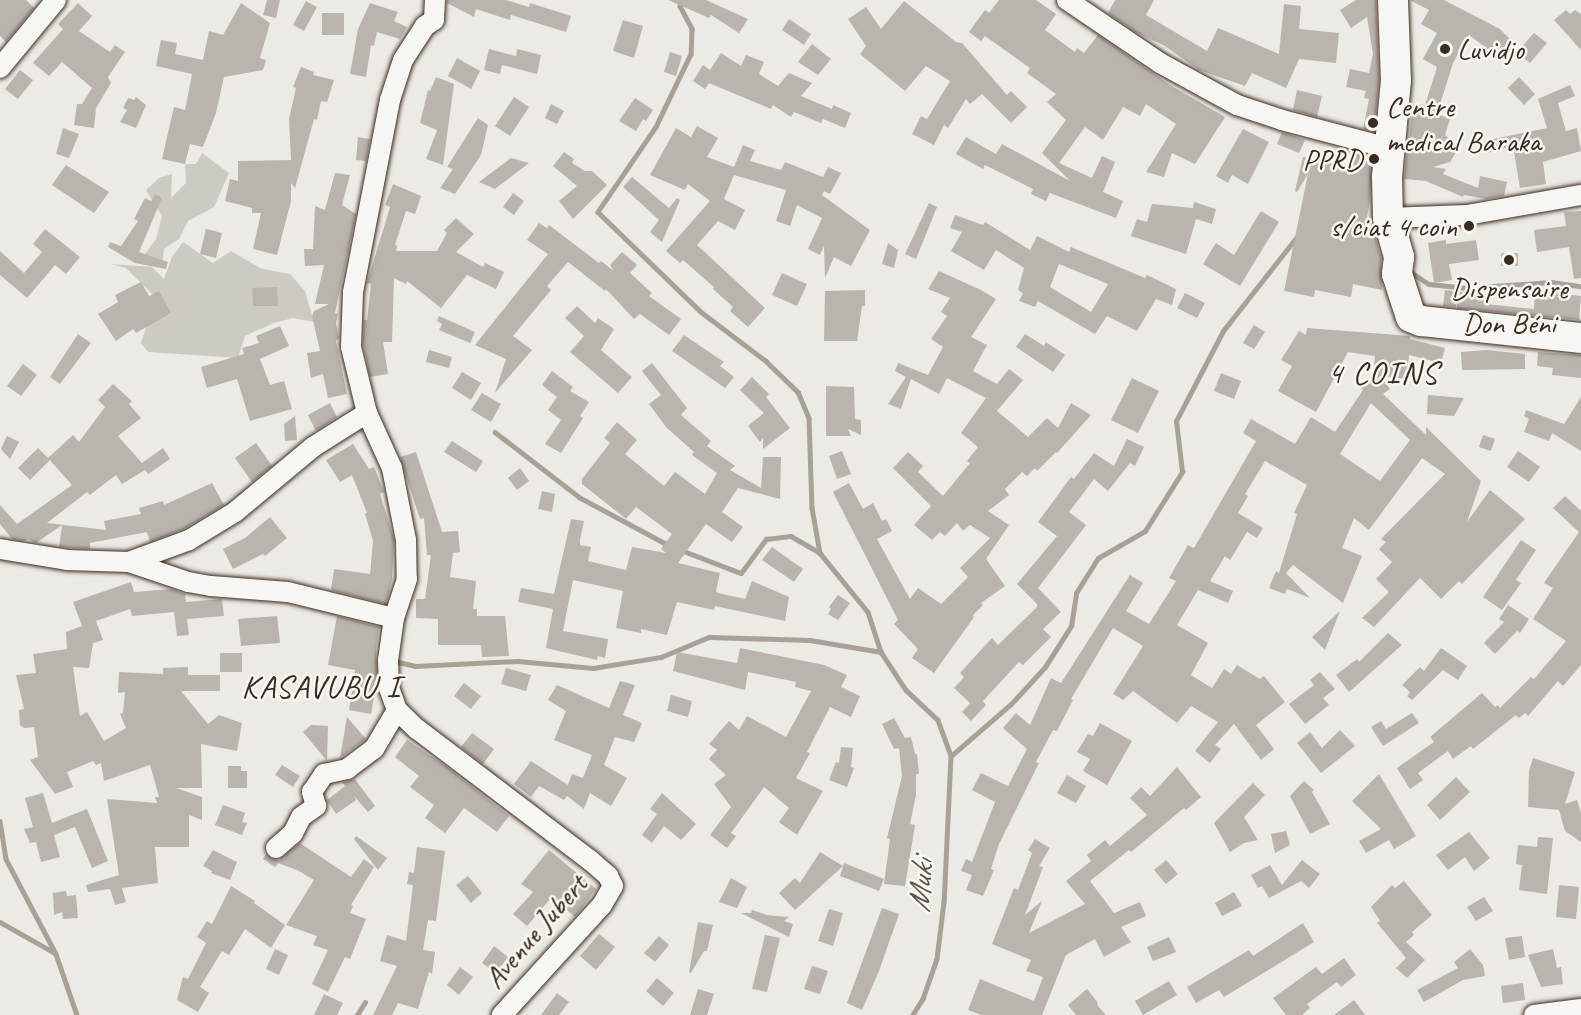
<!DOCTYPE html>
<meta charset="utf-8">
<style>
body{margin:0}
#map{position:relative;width:1581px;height:1015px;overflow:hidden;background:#ebeae5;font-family:Caveat,sans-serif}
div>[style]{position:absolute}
.green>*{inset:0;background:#cdcac4}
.stream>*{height:4.5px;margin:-2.25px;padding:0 2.25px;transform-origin:2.25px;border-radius:2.25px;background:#a8a198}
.building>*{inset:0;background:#bab4ae}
.roads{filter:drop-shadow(0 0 2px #3b2a1e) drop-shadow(0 0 2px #3b2a1e)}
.minor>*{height:20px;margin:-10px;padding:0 10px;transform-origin:10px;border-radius:10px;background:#f6f6f2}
.highway>*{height:30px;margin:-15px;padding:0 15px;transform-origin:15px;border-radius:15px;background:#f6f6f2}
.dots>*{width:16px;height:16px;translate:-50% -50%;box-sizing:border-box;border:3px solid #f6f6f2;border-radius:50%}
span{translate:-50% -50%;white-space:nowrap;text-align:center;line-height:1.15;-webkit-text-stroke:5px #f6f6f2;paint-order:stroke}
.poi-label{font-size:30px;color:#3b2a1e}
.left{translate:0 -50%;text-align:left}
.right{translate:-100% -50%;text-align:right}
.street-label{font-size:30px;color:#3b2a1e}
.neighbourhood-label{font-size:32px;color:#3b2a1e;letter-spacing:1.5px}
.water-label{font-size:32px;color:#615449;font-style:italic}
</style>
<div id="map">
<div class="green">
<i style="clip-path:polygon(202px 153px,229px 173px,214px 207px,188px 221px,179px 239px,164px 249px,162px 264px,145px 254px,156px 239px,162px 216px,146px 190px,159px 178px,172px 174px,171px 198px,186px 183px,185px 164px,196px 164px)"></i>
<i style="clip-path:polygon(183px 242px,213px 263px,231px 251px,262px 269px,290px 274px,305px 291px,314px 322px,293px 318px,274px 323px,245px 336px,238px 358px,148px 352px,141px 343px,148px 322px,171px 313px,126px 268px,111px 264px,152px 267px,164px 279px,172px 257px)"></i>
</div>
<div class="stream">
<i style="left:682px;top:0;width:6px;rotate:108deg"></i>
<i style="left:680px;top:6px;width:26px;rotate:62deg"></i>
<i style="left:692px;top:29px;width:25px;rotate:92deg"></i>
<i style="left:691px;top:54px;width:81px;rotate:115.6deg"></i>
<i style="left:656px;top:127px;width:103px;rotate:124.3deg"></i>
<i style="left:598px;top:212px;width:142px;rotate:44.1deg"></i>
<i style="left:700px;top:311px;width:83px;rotate:37.1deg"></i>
<i style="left:766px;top:361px;width:45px;rotate:44.1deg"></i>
<i style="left:798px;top:392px;width:28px;rotate:67deg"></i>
<i style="left:809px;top:418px;width:90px;rotate:88.1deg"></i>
<i style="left:812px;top:508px;width:46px;rotate:79.9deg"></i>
<i style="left:820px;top:553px;width:76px;rotate:50.9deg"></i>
<i style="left:868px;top:612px;width:42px;rotate:72deg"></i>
<i style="left:881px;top:652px;width:45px;rotate:56.7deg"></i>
<i style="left:906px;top:690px;width:44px;rotate:43.2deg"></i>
<i style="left:938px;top:720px;width:38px;rotate:70deg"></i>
<i style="left:951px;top:756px;width:146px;rotate:92.7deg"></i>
<i style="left:944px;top:902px;width:57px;rotate:97deg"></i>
<i style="left:937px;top:959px;width:42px;rotate:109.3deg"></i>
<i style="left:923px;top:999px;width:19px;rotate:122deg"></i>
<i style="left:1408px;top:270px;width:25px;rotate:34deg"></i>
<i style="left:1429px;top:284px;width:36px;rotate:6deg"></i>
<i style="left:1465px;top:288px;width:86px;rotate:-4deg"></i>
<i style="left:1551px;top:282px;width:30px;rotate:8deg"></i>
<i style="left:495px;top:432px;width:106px;rotate:37.7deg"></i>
<i style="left:579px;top:497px;width:103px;rotate:28.3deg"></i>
<i style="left:681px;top:550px;width:64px;rotate:21deg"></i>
<i style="left:741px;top:573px;width:42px;rotate:-53.7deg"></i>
<i style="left:766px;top:539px;width:25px;rotate:-7deg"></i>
<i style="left:791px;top:536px;width:34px;rotate:30deg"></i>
<i style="left:394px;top:661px;width:22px;rotate:13deg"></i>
<i style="left:415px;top:666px;width:103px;rotate:-2.8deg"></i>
<i style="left:518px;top:661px;width:75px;rotate:5.3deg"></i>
<i style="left:593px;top:668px;width:69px;rotate:-9.2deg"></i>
<i style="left:661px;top:657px;width:52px;rotate:-22.6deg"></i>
<i style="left:709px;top:637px;width:101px;rotate:1.7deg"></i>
<i style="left:810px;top:640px;width:72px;rotate:9.6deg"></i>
<i style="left:951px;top:756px;width:79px;rotate:-40.9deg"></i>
<i style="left:1011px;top:704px;width:50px;rotate:-47.4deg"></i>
<i style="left:1045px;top:667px;width:49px;rotate:-57.6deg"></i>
<i style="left:1071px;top:626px;width:33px;rotate:-81deg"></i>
<i style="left:1076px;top:593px;width:41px;rotate:-57.8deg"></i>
<i style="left:1098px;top:558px;width:54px;rotate:-29.9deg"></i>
<i style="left:1145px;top:531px;width:70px;rotate:-57.9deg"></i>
<i style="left:1182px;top:472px;width:51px;rotate:-96.7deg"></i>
<i style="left:1176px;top:421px;width:102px;rotate:-62.4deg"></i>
<i style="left:1223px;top:331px;width:123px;rotate:-51.9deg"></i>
<i style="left:0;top:821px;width:38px;rotate:81deg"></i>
<i style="left:6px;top:859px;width:107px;rotate:62.2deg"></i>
<i style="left:56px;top:954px;width:65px;rotate:71deg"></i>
<i style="left:0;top:922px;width:63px;rotate:29.4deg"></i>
<i style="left:357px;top:1015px;width:15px;rotate:-58deg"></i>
</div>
<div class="building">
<i style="clip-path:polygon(0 0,26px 0,34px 8px,6px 42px,0 36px)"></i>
<i style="clip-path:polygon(267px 0,280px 0,276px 18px,263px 15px)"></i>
<i style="clip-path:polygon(447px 0,506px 0,529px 7px,530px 3px,571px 16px,566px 32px,511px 15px,510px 20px,476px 9px,474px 17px,447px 3px)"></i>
<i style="clip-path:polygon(668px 0,706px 0,748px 19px,739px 33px,711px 15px,709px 18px)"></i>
<i style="clip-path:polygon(999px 0,1036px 0,1056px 14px,1045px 30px,1075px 52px,1077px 48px,1084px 53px,1098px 35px,1170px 85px,1225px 117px,1195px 164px,1172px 153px,1164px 177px,1146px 172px,1176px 124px,1146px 104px,1140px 116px,1123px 107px,1103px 140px,1085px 127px,1059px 163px,1092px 178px,1102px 156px,1115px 162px,1103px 192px,1123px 201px,1116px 218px,1050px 193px,1046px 201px,1031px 194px,1033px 189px,985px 165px,983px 169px,956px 154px,966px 137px,996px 154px,1002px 144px,1070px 181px,1042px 153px,1066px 120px,1047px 102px,1056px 94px,1027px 73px,1030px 68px,985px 36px,981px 41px,969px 32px,985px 10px,989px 13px)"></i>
<i style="clip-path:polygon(1115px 0,1154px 0,1146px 15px,1207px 51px,1218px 28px,1279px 54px,1284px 4px,1301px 6px,1299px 29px,1339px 33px,1336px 63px,1299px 59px,1286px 88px,1252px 73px,1245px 86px,1199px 70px,1165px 46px,1135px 32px,1108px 13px)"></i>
<i style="clip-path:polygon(1356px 0,1376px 0,1379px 80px,1374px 132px,1363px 129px,1369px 99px,1364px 98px,1366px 91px,1346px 87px,1350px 69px,1369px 73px,1373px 54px,1367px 17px,1351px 28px,1340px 10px)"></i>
<i style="clip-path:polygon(1410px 0,1444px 0,1500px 29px,1513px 42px,1501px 59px,1469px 35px,1453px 63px,1437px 114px,1450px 119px,1445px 135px,1456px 144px,1462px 143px,1450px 162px,1433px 167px,1446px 169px,1443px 174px,1478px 188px,1480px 176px,1507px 182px,1504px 196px,1486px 199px,1464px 195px,1463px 197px,1426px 181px,1404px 179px,1413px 104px,1425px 105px,1437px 67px,1423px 59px,1437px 33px,1421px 24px,1429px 10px)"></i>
<i style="clip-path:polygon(306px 1px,317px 7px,304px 31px,293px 25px)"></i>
<i style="clip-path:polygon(904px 1px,956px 42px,962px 43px,1007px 95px,1011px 91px,1027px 107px,1011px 123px,982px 94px,970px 104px,966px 99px,948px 128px,944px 125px,934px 145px,912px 134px,921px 116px,927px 119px,950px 81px,926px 66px,905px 91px,860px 54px,866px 46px,848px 19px,866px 7px,881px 29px)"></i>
<i style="clip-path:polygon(78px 3px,92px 16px,79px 31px,110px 52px,115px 45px,125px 52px,108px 77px,111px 83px,96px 108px,94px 128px,74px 125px,77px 104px,82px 104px,92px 88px,62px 62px,49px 76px,33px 63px,63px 29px,58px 24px)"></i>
<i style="clip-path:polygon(241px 3px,270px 23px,260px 58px,266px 60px,263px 70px,224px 77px,216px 113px,203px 147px,190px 144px,185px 164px,162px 159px,174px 107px,185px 110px,192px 74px,156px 66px,161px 40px,177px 43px,175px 54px,203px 60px,209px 31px,223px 35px)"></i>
<i style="clip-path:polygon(370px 3px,398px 12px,394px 21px,407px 27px,400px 39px,377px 32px,374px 46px,371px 45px,366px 77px,350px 74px,358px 29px)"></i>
<i style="clip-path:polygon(1566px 10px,1570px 14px,1575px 10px,1581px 14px,1581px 50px,1554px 20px)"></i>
<i style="clip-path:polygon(322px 13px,344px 13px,344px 35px,322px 35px)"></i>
<i style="clip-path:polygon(789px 19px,811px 34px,804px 45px,782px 30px)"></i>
<i style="clip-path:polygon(623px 20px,643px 26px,634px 58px,613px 51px)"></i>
<i style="clip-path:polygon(1534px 33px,1547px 43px,1530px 63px,1517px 52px)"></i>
<i style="clip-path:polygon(812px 44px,831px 59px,818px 75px,798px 62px)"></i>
<i style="clip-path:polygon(489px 49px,516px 56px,517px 49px,541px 55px,537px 74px,502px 65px,500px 74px,484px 70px)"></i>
<i style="clip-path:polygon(670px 52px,682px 56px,676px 76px,664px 72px)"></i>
<i style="clip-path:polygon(721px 53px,741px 66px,746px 55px,764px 62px,759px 74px,778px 86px,789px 73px,812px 83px,801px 96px,832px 109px,833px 105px,851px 113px,845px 128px,823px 119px,821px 123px,794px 112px,791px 117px,773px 105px,771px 109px,709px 83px,705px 89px,693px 81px,703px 65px,710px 70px)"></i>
<i style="clip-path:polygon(457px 58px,480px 71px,471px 89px,448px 76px)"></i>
<i style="clip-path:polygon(301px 67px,314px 72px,313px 75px,334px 80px,327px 102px,321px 101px,317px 120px,314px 119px,295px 188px,291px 183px,291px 201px,277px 255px,253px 249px,261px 213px,252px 213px,252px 208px,225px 201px,230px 179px,238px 181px,238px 161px,291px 160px,289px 119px,296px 88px,293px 87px)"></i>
<i style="clip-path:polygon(20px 70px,33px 80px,18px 99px,5px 89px)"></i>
<i style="clip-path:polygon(436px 77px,454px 84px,443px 165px,426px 159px,437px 130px,420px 123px,428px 90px,430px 91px)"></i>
<i style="clip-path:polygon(1519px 77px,1535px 94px,1524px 105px,1508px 88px)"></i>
<i style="clip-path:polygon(1570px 85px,1575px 96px,1558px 103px,1566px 131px,1577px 128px,1581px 151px,1543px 162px,1546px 184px,1520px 188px,1513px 146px,1487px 153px,1484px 141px,1547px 128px,1538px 99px)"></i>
<i style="clip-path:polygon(1297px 90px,1322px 96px,1317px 117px,1293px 110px)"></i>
<i style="clip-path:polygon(136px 97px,146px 105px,136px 128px,120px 122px,127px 110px,123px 108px,128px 98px,134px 100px)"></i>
<i style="clip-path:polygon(514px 97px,529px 107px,510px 136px,495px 126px)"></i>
<i style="clip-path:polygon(635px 98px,653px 110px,646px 121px,643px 119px,636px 131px,619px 121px)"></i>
<i style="clip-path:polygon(551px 104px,564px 111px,557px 124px,545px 118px)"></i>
<i style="clip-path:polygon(478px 118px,488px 125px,481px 155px,455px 194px,440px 188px,453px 169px,447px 167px)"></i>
<i style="clip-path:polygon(697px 126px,718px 138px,707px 157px,734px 167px,743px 145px,755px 150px,750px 161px,781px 170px,785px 162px,823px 177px,828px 167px,841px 173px,830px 194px,824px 191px,822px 195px,870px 230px,851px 266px,834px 257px,825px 278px,824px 246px,820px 255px,808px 249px,822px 218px,797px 205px,790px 226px,776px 221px,786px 190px,734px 175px,724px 199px,745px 210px,735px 230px,718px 221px,697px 245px,765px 308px,748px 327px,730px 311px,733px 307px,713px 289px,714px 287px,683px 260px,680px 263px,666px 251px,710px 201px,688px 184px,685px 190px,650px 175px,676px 128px,691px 137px)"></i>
<i style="clip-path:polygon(63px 128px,79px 134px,69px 158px,56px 154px)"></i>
<i style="clip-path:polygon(1243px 129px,1269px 142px,1248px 184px,1232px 175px,1228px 183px,1216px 176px)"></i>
<i style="clip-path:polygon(1282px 132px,1305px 140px,1299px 153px,1277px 144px)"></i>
<i style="clip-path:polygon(358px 137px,370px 139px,366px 161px,356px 160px)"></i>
<i style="clip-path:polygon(564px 152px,574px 159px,572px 163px,585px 171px,592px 171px,607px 185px,573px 219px,559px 201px,577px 186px,553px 166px)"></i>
<i style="clip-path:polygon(1352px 152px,1372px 156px,1370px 200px,1364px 234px,1375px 236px,1381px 258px,1382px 290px,1353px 284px,1351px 297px,1315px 290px,1314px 297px,1284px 291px,1308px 174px,1297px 192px,1295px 191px,1303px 157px,1349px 167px)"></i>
<i style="clip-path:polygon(511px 158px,529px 163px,495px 189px,479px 182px)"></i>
<i style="clip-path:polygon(66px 165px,109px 192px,94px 213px,52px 185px)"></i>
<i style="clip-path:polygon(335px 173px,350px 175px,342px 205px,356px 214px,335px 313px,338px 314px,336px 323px,339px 338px,336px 341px,347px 394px,328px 398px,323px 374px,311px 378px,307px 353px,320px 351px,312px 316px,314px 311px,329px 304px,315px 304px,324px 265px,305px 266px,304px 249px,313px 249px,315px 206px,325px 210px)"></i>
<i style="clip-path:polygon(632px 177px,669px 208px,677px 198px,680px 200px,662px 242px,650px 232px,659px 220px,623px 187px)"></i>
<i style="clip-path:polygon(393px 184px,421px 196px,415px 214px,406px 211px,395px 245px,397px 246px,396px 251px,437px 251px,447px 233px,444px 230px,456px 218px,474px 234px,456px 252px,483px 267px,485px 263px,504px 272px,496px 289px,467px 275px,441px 308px,407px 281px,406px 284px,394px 278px,392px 342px,383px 342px,388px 374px,370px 377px,363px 342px,364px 320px,367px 320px,371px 284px,367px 283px,390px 207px,385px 205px)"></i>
<i style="clip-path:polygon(513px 193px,524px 201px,514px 215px,503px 207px)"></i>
<i style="clip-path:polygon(155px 194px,162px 198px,139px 252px,168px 262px,166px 269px,135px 263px,108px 247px,110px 242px,121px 246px,138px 221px,134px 219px,145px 198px,151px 201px)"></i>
<i style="clip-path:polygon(1194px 202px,1216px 209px,1212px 224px,1196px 219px,1186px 254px,1131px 236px,1137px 219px,1147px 222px,1152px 204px,1193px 208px)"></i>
<i style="clip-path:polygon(929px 203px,937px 207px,916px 259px,905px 254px)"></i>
<i style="clip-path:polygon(1261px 211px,1279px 222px,1240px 286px,1203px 264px,1216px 243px,1234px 255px)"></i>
<i style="clip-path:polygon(1581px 211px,1581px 278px,1574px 279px,1569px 247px,1537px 252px,1534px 230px,1566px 226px,1564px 212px)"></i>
<i style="clip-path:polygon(evenodd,955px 215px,983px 225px,985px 222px,1030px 250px,1037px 236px,1069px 252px,1071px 247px,1145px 278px,1147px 275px,1176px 289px,1172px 305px,1156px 299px,1137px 331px,1107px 316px,1095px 334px,1038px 301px,1035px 307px,1019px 301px,1023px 293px,1018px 290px,1024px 268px,996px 250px,984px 270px,951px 251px,962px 232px,950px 228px,955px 215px,1059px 264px,1108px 284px,1091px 312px,1050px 287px,1059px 264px)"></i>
<i style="clip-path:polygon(539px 223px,547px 228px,549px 225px,599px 263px,601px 261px,614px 271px,610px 265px,622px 252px,637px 265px,630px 273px,652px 293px,649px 296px,681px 319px,669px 335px,640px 314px,634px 319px,606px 289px,605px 291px,568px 262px,547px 286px,551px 290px,513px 336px,532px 350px,495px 393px,506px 359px,475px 345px,548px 254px,527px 240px)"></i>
<i style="clip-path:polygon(45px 229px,80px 257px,66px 274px,55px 265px,27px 298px,0 275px,0 251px,24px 273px,42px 252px,33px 244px)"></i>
<i style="clip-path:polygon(206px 229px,222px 233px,216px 258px,200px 254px)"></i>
<i style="clip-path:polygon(1446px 240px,1446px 244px,1476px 240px,1479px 260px,1449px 264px,1452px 280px,1434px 283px,1428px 243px)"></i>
<i style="clip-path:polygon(888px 243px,898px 250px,894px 268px,882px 264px)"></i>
<i style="clip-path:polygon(1501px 253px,1518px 253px,1518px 266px,1501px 266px)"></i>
<i style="clip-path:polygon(939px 271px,981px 290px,996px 299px,971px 337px,987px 345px,973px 371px,997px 384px,1009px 369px,1023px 380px,997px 411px,1028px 437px,1047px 418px,1058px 428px,1071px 403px,1091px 415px,1057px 453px,1056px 452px,1037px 471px,1035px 468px,1027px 476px,1022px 472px,1005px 489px,1009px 495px,988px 511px,1009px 525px,986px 559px,1005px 586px,981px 603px,983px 605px,973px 615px,974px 617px,934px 673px,912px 658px,918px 649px,894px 624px,898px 620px,833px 492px,849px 483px,863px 509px,873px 503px,882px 521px,886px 519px,892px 531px,877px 539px,910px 599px,918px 588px,941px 604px,968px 577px,960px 568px,990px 538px,970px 525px,963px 531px,957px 523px,945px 536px,940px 532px,932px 540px,914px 525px,931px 506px,893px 468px,908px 452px,923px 466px,918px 472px,943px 496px,970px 463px,967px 461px,978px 447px,961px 433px,986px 398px,947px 378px,939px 394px,911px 379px,901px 409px,888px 404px,906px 377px,895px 371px,898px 363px,928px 375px,943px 347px,931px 339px,947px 316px,941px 312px,950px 298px,928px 289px)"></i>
<i style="clip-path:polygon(782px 273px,807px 284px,797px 306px,772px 295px)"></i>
<i style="clip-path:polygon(141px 282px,149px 296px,159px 291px,171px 313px,136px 333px,133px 329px,116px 341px,98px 314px,118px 302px,115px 295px)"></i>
<i style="clip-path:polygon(277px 287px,278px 306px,253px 306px,252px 288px)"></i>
<i style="clip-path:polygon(865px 290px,865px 306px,862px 306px,857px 341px,824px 341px,825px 291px)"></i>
<i style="clip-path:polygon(1445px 290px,1480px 294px,1485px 296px,1486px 304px,1534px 309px,1535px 291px,1581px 296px,1579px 320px,1457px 308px,1457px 302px,1456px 307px,1443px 306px)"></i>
<i style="clip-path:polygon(1185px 293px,1205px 303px,1197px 318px,1177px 308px)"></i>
<i style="clip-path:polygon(577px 306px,595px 323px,598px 318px,614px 329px,601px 350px,632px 377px,618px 393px,570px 352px,584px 336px,565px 318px)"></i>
<i style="clip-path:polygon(439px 316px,475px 332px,470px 343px,439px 330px,442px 324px,437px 321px)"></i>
<i style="clip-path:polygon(1254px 325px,1265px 332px,1254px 349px,1243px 343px)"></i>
<i style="clip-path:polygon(280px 326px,289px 346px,260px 359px,270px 385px,284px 381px,292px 409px,250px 421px,237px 379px,207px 388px,201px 367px,244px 354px,242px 348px,259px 343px,256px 336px)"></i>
<i style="clip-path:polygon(evenodd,1307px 328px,1410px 336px,1410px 339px,1445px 348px,1441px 363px,1409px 355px,1407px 379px,1380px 376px,1390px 389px,1383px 394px,1426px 435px,1426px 427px,1481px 481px,1467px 522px,1490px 490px,1525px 519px,1462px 584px,1459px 581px,1441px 599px,1420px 578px,1374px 627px,1362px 618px,1389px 592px,1376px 579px,1392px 562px,1379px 549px,1386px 542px,1381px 539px,1445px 474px,1422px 458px,1369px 530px,1354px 518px,1342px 548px,1362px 556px,1343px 603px,1293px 565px,1286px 573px,1310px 598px,1287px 589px,1285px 594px,1269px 588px,1276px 571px,1279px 573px,1297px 514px,1294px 513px,1307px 485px,1265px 461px,1245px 494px,1248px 496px,1238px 513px,1263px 528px,1257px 538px,1247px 532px,1230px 560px,1225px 556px,1210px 581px,1233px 591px,1228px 603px,1198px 590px,1177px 625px,1208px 643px,1191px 675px,1212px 688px,1224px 669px,1231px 674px,1237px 665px,1260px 679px,1264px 676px,1285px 702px,1256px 725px,1274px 749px,1261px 760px,1234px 724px,1215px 745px,1221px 749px,1210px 763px,1195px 751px,1218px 722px,1191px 706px,1177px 723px,1133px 691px,1123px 700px,1113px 694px,1143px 646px,1113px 628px,1071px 699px,1073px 700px,1057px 731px,1053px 730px,1036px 762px,1039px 763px,999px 844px,991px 869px,994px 870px,983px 896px,966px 890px,972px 875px,961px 871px,966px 859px,972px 862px,995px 802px,972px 790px,981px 773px,1008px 786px,1027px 749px,1003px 728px,1016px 713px,1030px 725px,1051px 678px,1061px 683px,1130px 575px,1143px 583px,1126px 611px,1149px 624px,1176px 581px,1169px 578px,1188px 545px,1194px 548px,1256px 441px,1243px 433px,1251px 419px,1295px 444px,1311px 417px,1335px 432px,1363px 390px,1361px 388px,1377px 376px,1373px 375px,1375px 356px,1348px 352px,1316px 412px,1278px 391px,1292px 366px,1281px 360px,1299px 331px,1306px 335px,1307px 328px,1371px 403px,1410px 440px,1380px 481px,1340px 454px,1371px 403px)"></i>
<i style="clip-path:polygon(78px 334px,91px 343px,60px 384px,50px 377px)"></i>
<i style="clip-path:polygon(1025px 334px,1044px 346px,1046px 342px,1065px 355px,1053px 372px,1016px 347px)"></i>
<i style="clip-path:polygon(684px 335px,724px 362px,720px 366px,734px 377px,725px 388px,672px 351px)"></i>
<i style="clip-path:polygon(429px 350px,452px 357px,449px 368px,426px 362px)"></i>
<i style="clip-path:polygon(1486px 350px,1525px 354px,1525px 369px,1462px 370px,1461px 352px)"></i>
<i style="clip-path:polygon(1538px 352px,1581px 355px,1581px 378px,1552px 375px,1553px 368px,1537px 366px)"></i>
<i style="clip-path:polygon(652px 363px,687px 408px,681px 415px,711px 441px,707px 446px,735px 466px,730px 470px,761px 488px,763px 457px,781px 457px,780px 499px,738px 488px,722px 512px,743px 527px,732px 542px,706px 524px,678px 563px,720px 573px,716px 591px,718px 593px,745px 599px,752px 581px,789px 597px,785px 621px,715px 606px,714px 610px,677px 602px,667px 635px,641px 629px,641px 633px,616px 628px,623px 591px,573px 580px,563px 631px,608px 639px,605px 658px,598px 656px,597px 660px,546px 648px,553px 609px,518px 602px,521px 588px,554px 594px,571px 519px,584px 521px,580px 540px,580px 545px,591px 547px,588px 561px,626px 570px,632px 547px,666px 553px,661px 549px,672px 534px,636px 507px,626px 519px,582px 484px,582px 479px,610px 443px,604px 438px,617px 422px,637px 440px,625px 454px,664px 486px,675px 472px,705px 494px,717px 473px,692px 455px,694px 452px,666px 427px,649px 404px,661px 395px,642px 371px)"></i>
<i style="clip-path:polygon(23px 364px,37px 375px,21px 396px,7px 386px)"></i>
<i style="clip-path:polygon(552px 371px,573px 387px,570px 391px,589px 402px,580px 416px,583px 418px,561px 453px,545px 444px,561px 420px,548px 410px,557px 397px,542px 385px)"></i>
<i style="clip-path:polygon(462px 372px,481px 383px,471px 400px,452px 388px)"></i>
<i style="clip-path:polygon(1221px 373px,1241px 381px,1234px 399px,1214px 391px)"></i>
<i style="clip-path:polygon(752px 377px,769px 394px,766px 397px,790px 428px,763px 449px,763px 438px,760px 442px,748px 426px,764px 413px,740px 390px)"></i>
<i style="clip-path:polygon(1132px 378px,1159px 391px,1138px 433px,1111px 420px)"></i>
<i style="clip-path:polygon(113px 384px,132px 401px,129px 404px,141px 418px,118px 436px,142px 463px,163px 448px,170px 459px,148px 474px,145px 470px,122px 484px,116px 475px,90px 495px,87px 492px,47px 523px,106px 530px,104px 521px,141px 514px,139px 508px,163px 501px,164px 505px,212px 483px,224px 505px,184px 529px,150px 542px,147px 532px,90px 543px,90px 549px,59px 547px,62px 525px,36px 543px,28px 539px,25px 541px,12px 539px,0 524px,0 505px,17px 524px,72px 485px,48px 458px,73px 435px,79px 442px,105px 407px,98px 400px)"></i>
<i style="clip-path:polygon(826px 386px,854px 387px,855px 419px,861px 420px,861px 435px,848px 429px,851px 436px,826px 436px)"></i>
<i style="clip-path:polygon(482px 393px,501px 404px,491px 422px,471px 410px)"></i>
<i style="clip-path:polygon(1428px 395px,1464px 398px,1454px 416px,1427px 414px)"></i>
<i style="clip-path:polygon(1581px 397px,1581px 451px,1552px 433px,1549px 441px,1524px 432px,1529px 419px,1524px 416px,1526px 410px,1564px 424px)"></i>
<i style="clip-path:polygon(330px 403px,337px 417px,316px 431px,308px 415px)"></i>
<i style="clip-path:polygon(295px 416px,297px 440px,285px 441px,284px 424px)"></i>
<i style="clip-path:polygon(1483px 435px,1495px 439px,1491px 451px,1479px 447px)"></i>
<i style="clip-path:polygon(7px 436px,19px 442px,10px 459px,1px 449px)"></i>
<i style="clip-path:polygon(1127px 439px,1144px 447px,1135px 466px,1130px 463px,1108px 491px,1094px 479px,1069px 512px,1086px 525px,1038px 588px,1061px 612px,1043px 629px,1051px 637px,1023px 665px,1019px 662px,983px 701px,986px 705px,971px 721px,962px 712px,970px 703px,954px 688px,964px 677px,960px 673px,992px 638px,998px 645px,1037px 607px,1037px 604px,1017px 584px,1057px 536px,1038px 522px,1071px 477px,1074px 479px,1094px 453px,1114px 466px)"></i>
<i style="clip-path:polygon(452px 441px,483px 461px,476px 472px,444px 452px)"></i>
<i style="clip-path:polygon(256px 443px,272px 466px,252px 482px,235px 458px)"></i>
<i style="clip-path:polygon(353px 444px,369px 469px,374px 467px,384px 492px,380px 494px,394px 539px,392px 580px,386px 604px,331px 590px,334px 569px,370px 574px,373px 541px,365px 514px,367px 513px,352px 475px,340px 482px,326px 460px)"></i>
<i style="clip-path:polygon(38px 448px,50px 460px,30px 480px,18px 468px)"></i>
<i style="clip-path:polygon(842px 451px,851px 474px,837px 479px,829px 456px)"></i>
<i style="clip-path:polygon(1518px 451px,1540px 467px,1529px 482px,1507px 467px)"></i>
<i style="clip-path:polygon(416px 452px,442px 532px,458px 531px,460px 552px,453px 553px,450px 577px,476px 581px,473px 609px,477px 609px,477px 616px,505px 616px,509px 656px,482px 657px,481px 645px,438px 645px,438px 619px,416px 618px,416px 599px,425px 599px,431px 555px,427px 555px,424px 518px,420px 519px,400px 457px)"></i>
<i style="clip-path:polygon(520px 468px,529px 481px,517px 490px,508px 478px)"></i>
<i style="clip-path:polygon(542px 491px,555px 494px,552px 512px,538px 509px)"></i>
<i style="clip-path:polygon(1565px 496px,1581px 511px,1581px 665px,1563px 686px,1558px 681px,1528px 716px,1525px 713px,1519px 718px,1516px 715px,1473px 749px,1471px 746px,1453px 759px,1448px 751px,1418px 773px,1423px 780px,1410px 789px,1397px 768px,1434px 742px,1430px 737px,1482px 693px,1495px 707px,1498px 705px,1500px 708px,1531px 677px,1534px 679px,1566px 641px,1533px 619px,1553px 588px,1544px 583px,1579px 532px,1553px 508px)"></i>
<i style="clip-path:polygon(270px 517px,287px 538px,265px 556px,263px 554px,233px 569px,223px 549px,245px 538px)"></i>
<i style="clip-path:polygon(1521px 540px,1536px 550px,1516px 580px,1521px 583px,1502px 610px,1483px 597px)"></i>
<i style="clip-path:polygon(772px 547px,803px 569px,794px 582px,762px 560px)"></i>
<i style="clip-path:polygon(131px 582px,134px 592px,171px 589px,185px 594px,186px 602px,222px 599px,224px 616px,187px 619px,189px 635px,177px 636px,174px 612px,132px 616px,130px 609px,96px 621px,103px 640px,93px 643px,89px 668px,73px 667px,80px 716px,87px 712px,104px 741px,126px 728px,120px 714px,123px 713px,125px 692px,118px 693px,119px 672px,163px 674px,163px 668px,188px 667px,188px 675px,220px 675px,220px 691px,181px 691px,208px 724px,219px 715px,242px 723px,237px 751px,201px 744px,202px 788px,176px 788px,202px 797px,202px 820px,189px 815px,189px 847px,155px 847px,158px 883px,122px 888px,126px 902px,115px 905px,110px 889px,88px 892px,86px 885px,119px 875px,107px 799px,157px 803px,155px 797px,159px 797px,150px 765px,104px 781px,101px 763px,96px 765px,93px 761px,67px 772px,73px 787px,55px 794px,30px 760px,38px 757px,34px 727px,24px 728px,20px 725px,19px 710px,24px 709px,16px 675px,36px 673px,33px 654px,67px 649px,66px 632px,82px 626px,73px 602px)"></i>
<i style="clip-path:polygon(838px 595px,850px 603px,838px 620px,828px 614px,831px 609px,829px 607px)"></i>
<i style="clip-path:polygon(1508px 605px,1529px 619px,1520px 633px,1517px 631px,1495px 654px,1484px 643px,1504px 622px,1499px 619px)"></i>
<i style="clip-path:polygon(1340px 611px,1325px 650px,1312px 637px)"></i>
<i style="clip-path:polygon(277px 616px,280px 643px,241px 646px,238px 619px)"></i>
<i style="clip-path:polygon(337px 616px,379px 627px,376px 648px,377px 682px,371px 714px,349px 710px,355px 670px,328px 665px)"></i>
<i style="clip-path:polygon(1388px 633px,1402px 645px,1349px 692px,1336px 675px,1357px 659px,1359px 662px)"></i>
<i style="clip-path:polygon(740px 648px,824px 665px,847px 675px,841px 687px,860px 696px,851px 717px,830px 707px,807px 752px,810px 753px,796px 778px,823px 791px,797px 835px,779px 822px,789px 808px,764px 787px,731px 833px,736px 836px,727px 848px,710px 835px,731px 807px,714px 784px,726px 775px,709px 759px,717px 750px,709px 744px,729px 721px,739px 730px,747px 716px,786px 737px,811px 691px,795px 687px,796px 682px,748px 672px,745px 690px,673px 671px,677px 652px,737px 663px)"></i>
<i style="clip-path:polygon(1441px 648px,1467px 666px,1458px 680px,1443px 670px,1412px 700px,1407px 696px,1410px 692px,1402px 685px,1420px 667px,1424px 671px)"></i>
<i style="clip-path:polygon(220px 653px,242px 653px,242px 672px,220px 672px)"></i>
<i style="clip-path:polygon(506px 668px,531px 675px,526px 691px,501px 684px)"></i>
<i style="clip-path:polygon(1320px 672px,1335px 689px,1323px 698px,1329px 705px,1305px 724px,1289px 704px,1314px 685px,1310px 680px)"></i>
<i style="clip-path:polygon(620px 681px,635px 685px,623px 715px,642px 723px,634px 742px,615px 737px,604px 765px,627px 778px,611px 806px,590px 793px,584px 809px,567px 796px,564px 800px,539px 786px,531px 797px,514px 784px,531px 761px,568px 785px,572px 774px,583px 778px,592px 755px,554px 740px,566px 711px,548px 700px,557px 685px,609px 708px)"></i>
<i style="clip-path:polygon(464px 683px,481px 696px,471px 709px,454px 696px)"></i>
<i style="clip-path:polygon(671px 695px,692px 701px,688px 717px,667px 711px)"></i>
<i style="clip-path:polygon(1412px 713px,1419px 723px,1383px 746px,1371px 727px,1381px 721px,1386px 729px)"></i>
<i style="clip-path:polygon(347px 717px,366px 739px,340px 758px)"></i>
<i style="clip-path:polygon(894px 718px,905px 738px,911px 737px,915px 754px,917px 754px,919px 774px,916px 774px,916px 795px,910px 824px,915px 825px,905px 886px,884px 884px,890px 839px,887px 838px,902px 776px,899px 748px,894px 749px,882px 724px)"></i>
<i style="clip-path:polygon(1100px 723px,1132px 741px,1107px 785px,1083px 771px,1090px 759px,1077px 752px,1088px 734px,1093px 736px)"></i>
<i style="clip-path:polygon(311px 725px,328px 726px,327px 761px,303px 732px)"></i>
<i style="clip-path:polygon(1340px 730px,1355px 746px,1321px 773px,1297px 743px,1310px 732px,1322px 748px)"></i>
<i style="clip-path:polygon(472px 733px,494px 749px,483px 764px,461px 747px)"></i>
<i style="clip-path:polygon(407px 740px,447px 767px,509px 816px,497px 832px,464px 808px,445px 833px,425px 818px,434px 805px,410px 787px,419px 776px,395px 757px)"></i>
<i style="clip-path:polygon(841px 747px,853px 748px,851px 767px,854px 768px,847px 787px,829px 780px,836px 762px,839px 763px)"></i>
<i style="clip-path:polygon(1533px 758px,1575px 772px,1565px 804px,1577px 800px,1581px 813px,1581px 842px,1565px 831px,1559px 810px,1528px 807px,1529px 771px)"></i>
<i style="clip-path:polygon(282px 765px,300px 776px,293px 787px,275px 775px)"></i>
<i style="clip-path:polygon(228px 766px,241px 766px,241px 771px,247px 771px,247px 788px,228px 788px)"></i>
<i style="clip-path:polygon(1177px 767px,1201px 797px,1186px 810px,1184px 808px,1131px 852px,1129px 850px,1090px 881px,1114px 913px,1140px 902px,1146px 916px,1121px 927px,1131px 942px,1104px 957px,1095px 939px,1066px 955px,1042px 1015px,981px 1015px,968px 1010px,980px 979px,1034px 1001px,1043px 977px,1026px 971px,1031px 960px,992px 944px,1014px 888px,1018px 890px,1032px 853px,1028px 850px,1035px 839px,1050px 848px,1039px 866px,1043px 867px,1025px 915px,1042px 901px,1029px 933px,1085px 904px,1066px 881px,1091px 861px,1087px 855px,1105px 840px,1110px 846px,1147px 815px,1130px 798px,1141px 787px,1150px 796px)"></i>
<i style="clip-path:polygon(1379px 774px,1416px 836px,1394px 849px,1389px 840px,1366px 853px,1359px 841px,1381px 829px,1352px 801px)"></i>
<i style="clip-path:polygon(1067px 775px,1086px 786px,1076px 803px,1057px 793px)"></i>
<i style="clip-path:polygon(1456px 777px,1470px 792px,1440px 820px,1427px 805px)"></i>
<i style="clip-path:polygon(355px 779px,375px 806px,368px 812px,354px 796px,356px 800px,336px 814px,327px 800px,345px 786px,342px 782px)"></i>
<i style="clip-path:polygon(1304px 781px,1314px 790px,1312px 792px,1330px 824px,1310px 834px,1290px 796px)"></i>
<i style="clip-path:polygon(1253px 783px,1265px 795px,1244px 817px,1258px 840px,1244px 843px,1230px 852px,1214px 823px)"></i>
<i style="clip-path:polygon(43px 793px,52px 823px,87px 809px,108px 861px,92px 868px,75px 827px,54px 835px,60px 857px,41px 862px,36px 842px,30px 843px,24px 829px,33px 827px,25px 798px)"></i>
<i style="clip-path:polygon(662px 793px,696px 824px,681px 840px,664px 826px,652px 843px,642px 835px,657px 814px,650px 809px)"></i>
<i style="clip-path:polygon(223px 805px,245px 813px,242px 822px,247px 823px,242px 835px,215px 825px)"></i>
<i style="clip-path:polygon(1286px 831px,1290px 845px,1275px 853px,1271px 834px)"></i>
<i style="clip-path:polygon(1469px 832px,1490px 858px,1474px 871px,1465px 857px,1448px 870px,1436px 855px)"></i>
<i style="clip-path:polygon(356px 836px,387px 858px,378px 870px,354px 839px)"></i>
<i style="clip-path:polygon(1538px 837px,1553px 838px,1547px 894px,1519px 890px,1522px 865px,1516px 864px,1518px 845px,1537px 847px)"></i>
<i style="clip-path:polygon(300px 843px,351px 877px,364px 859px,374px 867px,351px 905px,353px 906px,350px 913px,366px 919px,350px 959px,345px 957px,328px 992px,312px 984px,328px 950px,313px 945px,317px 936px,286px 925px,314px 880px,297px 870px,278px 863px,275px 867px,263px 859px,266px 854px,272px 859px,279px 860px)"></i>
<i style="clip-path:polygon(417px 847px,445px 851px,436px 921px,428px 920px,423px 950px,435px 952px,432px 974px,429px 972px,418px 1009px,398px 1003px,392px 1015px,373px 1015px,397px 966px,380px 961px,387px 935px,406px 941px,413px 885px,407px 884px,409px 872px,414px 873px)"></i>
<i style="clip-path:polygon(213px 850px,237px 862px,230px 880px,211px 873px,212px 871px,203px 866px)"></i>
<i style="clip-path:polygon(549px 850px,596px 889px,575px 917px,552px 897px,527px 926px,513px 914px,533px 892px,521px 884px)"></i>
<i style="clip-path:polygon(820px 852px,843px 866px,795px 910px,779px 893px,795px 878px,800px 883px)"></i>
<i style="clip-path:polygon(1166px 860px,1178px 874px,1166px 884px,1154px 870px)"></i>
<i style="clip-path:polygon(1302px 860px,1320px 874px,1309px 888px,1301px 881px,1269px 898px,1262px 886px,1258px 888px,1251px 875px,1270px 865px,1282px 885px)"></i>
<i style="clip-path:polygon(844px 863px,884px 879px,879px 891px,840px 876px)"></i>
<i style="clip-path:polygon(468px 876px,482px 893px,471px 903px,456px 885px)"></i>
<i style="clip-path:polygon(731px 878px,747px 887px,737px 908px,719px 902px)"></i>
<i style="clip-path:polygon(1404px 881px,1432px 915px,1412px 932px,1414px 935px,1406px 942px,1425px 960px,1407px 978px,1396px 968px,1406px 958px,1377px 923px,1380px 921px,1371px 907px,1392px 885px,1395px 888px)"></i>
<i style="clip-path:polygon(1559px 885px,1579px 887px,1576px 919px,1556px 917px)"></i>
<i style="clip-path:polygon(231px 886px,255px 901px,254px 903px,285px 925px,271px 948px,245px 929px,229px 955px,222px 951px,200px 987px,209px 993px,198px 1012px,177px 1000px,183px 977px,188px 979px,206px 943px,197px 937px,207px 921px,212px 924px)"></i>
<i style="clip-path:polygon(66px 891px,67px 896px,76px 895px,78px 918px,63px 919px,62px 912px,54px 915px,53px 893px)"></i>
<i style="clip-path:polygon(1234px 892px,1242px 906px,1222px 916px,1215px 903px)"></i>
<i style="clip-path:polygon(1484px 897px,1493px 911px,1476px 921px,1467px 907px)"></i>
<i style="clip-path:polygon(882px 908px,899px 914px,879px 971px,862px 1010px,847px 1003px)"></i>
<i style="clip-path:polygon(829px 909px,843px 913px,833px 946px,818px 941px)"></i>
<i style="clip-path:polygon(752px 910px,767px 915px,789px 917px,784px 921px,793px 924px,789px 937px,741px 913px,751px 913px)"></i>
<i style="clip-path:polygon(698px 922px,713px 925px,707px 951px,704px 951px,691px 973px,689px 972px)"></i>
<i style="clip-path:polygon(1303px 923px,1314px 942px,1224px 997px,1219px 990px,1196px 1003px,1187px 987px,1249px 950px,1253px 956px)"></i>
<i style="clip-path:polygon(599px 934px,615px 947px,596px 970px,580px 956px)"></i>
<i style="clip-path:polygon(765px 935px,780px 938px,767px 992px,752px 989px)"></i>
<i style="clip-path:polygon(659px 936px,669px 945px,655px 962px,644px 953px)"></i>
<i style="clip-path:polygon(1522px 936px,1525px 957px,1509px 960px,1505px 938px)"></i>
<i style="clip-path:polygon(1169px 937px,1176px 952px,1153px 961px,1147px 947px)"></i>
<i style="clip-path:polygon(494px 946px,508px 957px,496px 973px,482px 963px)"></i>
<i style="clip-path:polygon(275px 949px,288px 955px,279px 975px,266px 969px)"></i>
<i style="clip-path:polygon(1470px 949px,1483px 965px,1485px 976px,1463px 980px,1424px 1002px,1417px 990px,1458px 968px,1454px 962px)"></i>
<i style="clip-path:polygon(1553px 949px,1557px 968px,1561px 967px,1563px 984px,1541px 987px,1528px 955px)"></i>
<i style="clip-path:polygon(1344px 958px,1356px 975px,1341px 987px,1337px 982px,1307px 1004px,1310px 1008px,1302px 1015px,1286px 1015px,1273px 998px,1316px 967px,1322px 974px)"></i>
<i style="clip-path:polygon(812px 966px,828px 971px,820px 994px,804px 989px)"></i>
<i style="clip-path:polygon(460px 967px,473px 977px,459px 995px,447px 985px)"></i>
<i style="clip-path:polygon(657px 978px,674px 993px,663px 1006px,646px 991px)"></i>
<i style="clip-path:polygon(1169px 981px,1177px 995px,1143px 1015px,1135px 1001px)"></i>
<i style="clip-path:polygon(1523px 983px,1525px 1000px,1503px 1003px,1501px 986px)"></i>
<i style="clip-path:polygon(698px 989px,714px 994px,707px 1015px,690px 1015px)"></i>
<i style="clip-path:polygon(1087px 989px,1098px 1003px,1097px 1005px,1106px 1015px,1076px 1015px,1068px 1005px)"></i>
<i style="clip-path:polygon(557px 993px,569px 1002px,559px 1015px,541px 1015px)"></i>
<i style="clip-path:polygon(324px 994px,343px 1003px,337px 1015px,314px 1015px)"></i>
<i style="clip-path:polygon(1354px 1000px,1365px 1015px,1334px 1015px)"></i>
</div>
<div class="roads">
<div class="minor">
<i style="left:435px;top:0;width:20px;rotate:93deg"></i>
<i style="left:434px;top:20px;width:11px;rotate:146deg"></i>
<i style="left:425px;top:26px;width:40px;rotate:122.9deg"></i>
<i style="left:403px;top:60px;width:42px;rotate:108deg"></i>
<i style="left:390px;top:100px;width:196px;rotate:100.9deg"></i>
<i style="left:353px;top:292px;width:55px;rotate:92.1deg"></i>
<i style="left:351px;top:347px;width:68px;rotate:76.4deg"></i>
<i style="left:367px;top:413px;width:60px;rotate:65.6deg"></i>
<i style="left:392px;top:468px;width:73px;rotate:79deg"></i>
<i style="left:406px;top:540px;width:39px;rotate:89deg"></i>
<i style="left:407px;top:579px;width:41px;rotate:108.4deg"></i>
<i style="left:394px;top:618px;width:42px;rotate:98.1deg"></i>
<i style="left:388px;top:660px;width:28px;rotate:88deg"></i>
<i style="left:389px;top:688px;width:23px;rotate:70deg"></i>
<i style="left:397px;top:710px;width:28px;rotate:44deg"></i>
<i style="left:417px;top:729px;width:218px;rotate:37.2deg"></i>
<i style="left:591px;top:861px;width:23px;rotate:41deg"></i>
<i style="left:608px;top:876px;width:11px;rotate:63deg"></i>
<i style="left:613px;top:886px;width:22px;rotate:120deg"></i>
<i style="left:602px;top:905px;width:149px;rotate:132.3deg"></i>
<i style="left:1067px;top:0;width:112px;rotate:34.1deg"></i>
<i style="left:1160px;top:63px;width:88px;rotate:28.6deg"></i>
<i style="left:1237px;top:105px;width:47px;rotate:18.4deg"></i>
<i style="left:1282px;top:120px;width:111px;rotate:14.7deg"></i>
<i style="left:0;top:68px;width:88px;rotate:-50.5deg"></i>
<i style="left:1388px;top:218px;width:79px;rotate:-2.2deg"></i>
<i style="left:1467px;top:215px;width:116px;rotate:-10deg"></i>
<i style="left:0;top:549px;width:68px;rotate:9.3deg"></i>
<i style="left:67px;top:560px;width:62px;rotate:1.8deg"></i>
<i style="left:129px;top:562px;width:62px;rotate:18.7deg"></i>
<i style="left:188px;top:582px;width:23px;rotate:10deg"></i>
<i style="left:211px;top:586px;width:77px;rotate:4.5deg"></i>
<i style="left:288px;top:592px;width:109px;rotate:13.8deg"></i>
<i style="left:129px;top:562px;width:64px;rotate:-20.1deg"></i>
<i style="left:189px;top:540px;width:54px;rotate:-31.3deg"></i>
<i style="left:235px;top:512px;width:102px;rotate:-39.8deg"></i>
<i style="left:313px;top:447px;width:64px;rotate:-32.2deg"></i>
<i style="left:276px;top:848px;width:23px;rotate:-41deg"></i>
<i style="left:293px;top:833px;width:18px;rotate:-63deg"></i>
<i style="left:301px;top:817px;width:19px;rotate:-36deg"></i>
<i style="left:316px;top:806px;width:15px;rotate:-106deg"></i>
<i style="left:312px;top:792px;width:22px;rotate:-56deg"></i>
<i style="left:324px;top:774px;width:24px;rotate:-12deg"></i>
<i style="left:347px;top:769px;width:34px;rotate:-37deg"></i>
<i style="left:374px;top:749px;width:45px;rotate:-59.5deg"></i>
<i style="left:1534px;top:1015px;width:47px;rotate:-7.3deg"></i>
</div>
<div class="highway">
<i style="left:1393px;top:0;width:80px;rotate:87.9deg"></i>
<i style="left:1396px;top:80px;width:97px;rotate:95.3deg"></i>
<i style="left:1387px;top:177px;width:41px;rotate:88.6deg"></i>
<i style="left:1388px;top:218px;width:41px;rotate:74.2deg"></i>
<i style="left:1399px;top:257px;width:17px;rotate:97deg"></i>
<i style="left:1397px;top:274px;width:45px;rotate:72deg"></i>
<i style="left:1411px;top:317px;width:11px;rotate:22deg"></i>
<i style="left:1421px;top:321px;width:161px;rotate:6.1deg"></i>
</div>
</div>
<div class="dots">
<i style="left:1445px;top:49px;background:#3b2a1e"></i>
<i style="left:1373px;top:123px;background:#3b2a1e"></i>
<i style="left:1374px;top:159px;background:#3b2a1e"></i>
<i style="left:1469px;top:226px;background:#3b2a1e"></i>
<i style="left:1509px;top:260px;background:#3b2a1e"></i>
</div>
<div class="poi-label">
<span class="left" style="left:1457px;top:49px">Luvidjo</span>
<span class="left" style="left:1386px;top:123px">Centre<br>medical Baraka</span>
<span class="right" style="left:1362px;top:159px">PPRD</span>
<span class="right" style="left:1457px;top:226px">s/ciat 4 coin</span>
<span style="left:1509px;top:305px">Dispensaire<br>Don Béni</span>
</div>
<div class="street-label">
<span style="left:535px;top:931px;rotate:-49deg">Avenue Jubert</span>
</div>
<div class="neighbourhood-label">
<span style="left:1383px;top:373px">4 COINS</span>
<span style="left:321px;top:687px">KASAVUBU I</span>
</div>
<div class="water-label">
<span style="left:921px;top:886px;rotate:-86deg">Muki</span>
</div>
</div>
